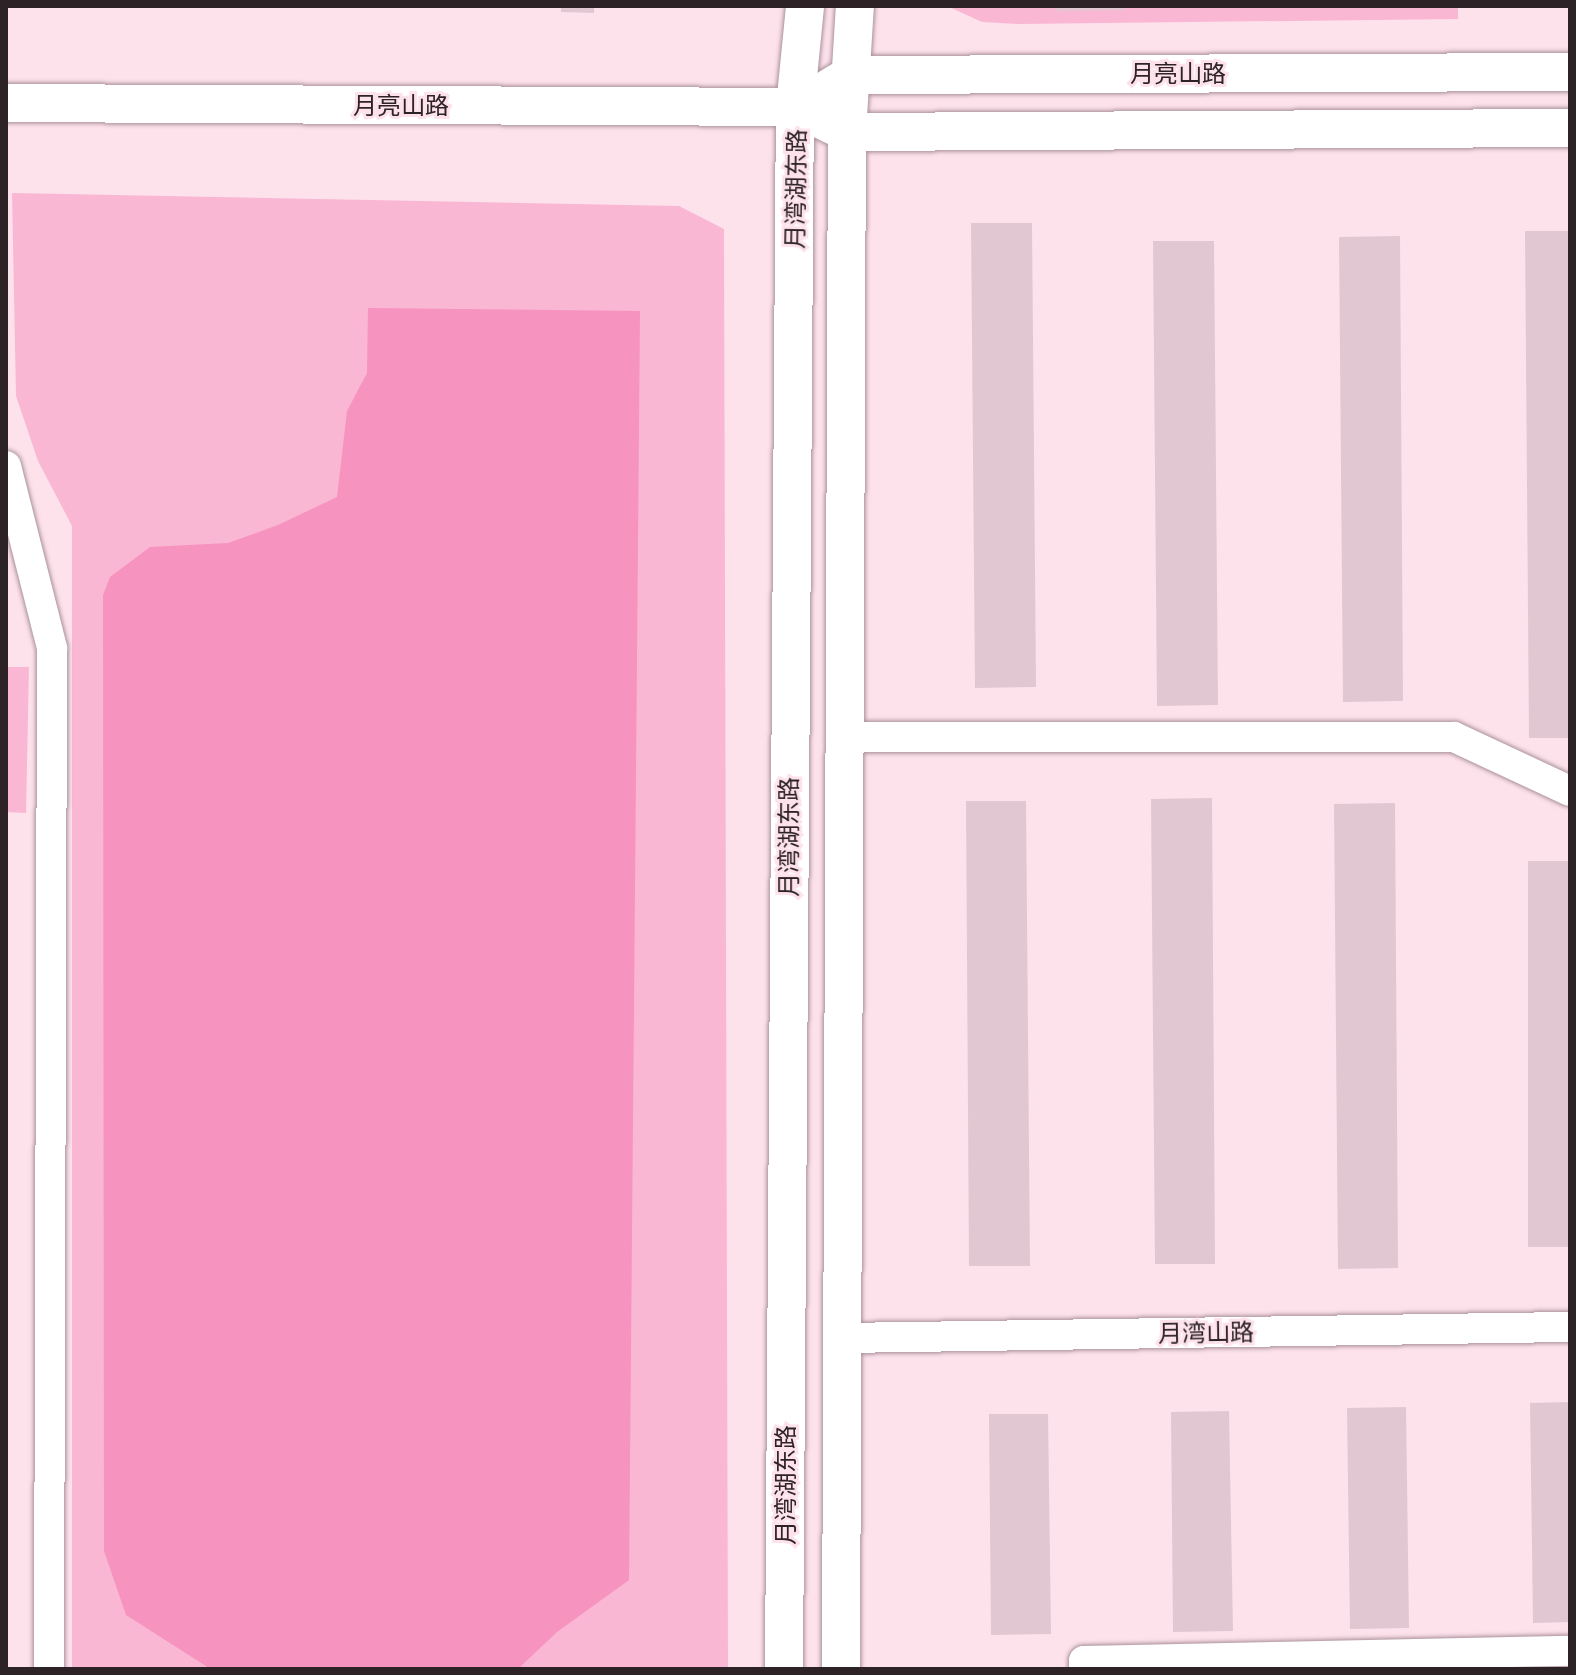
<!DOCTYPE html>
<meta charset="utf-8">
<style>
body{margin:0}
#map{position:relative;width:1576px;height:1675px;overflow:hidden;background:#fde2ec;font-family:"Noto Sans","Noto Sans SC",sans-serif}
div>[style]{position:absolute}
.green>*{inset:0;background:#f9b7d3}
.water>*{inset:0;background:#f693bf}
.building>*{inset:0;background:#e1c7d1}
.path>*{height:5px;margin-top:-2.5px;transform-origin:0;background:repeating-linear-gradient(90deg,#b6a1a9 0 2px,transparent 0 8px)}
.roads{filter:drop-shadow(0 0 2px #aa919b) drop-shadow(0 0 2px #aa919b)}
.minor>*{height:30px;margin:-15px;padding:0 15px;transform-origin:15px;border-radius:15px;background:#fff}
.tertiary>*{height:38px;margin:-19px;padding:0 19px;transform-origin:19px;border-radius:19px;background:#fff}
span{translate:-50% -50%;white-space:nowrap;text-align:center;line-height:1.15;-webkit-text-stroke:6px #fde2ec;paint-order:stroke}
.street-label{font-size:24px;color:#2d2327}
.frame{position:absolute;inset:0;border:8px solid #2d2327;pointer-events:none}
</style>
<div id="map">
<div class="green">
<i style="clip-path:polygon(947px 6px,1458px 6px,1458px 19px,1019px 24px,982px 22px)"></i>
<i style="clip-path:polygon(12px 193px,679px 206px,724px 229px,728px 1669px,72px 1669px,72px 526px,38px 461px,16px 396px)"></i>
<i style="clip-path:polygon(6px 667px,29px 667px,26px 813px,6px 812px)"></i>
</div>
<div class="water">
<i style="clip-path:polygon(368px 308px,640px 311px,629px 1580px,557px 1632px,520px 1667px,209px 1668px,126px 1615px,104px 1551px,103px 595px,110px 577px,150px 547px,228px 543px,278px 525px,337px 497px,347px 411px,367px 373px)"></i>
</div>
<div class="building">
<i style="clip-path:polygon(561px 6px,594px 6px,594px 13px,561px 12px)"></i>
<i style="clip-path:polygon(1057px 6px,1125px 6px,1125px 10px,1057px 11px)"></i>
<i style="clip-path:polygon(971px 223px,1032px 223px,1036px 687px,975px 688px)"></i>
<i style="clip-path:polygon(1525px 231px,1570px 231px,1570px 738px,1529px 738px)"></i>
<i style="clip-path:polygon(1400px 236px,1403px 701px,1343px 702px,1339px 237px)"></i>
<i style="clip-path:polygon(1153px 241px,1214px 241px,1218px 705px,1157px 706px)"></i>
<i style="clip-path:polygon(1212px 798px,1215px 1264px,1155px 1264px,1151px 799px)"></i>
<i style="clip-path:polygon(966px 801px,1026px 801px,1030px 1266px,969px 1266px)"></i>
<i style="clip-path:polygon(1395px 803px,1398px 1268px,1338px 1269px,1334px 804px)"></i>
<i style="clip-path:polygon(1528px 861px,1570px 861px,1570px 1247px,1528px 1247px)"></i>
<i style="clip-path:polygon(1570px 1402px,1570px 1622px,1533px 1623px,1530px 1403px)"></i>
<i style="clip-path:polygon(1406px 1407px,1409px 1628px,1350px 1629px,1347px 1408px)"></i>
<i style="clip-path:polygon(1229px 1411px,1233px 1631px,1173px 1632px,1171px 1412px)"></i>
<i style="clip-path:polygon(989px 1414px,1048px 1414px,1051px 1634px,991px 1635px)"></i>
</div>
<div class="path">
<i style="left:1037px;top:6px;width:3px;rotate:90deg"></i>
</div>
<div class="roads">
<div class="minor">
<i style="left:6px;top:466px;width:188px;rotate:75.8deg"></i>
<i style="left:52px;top:648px;width:1021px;rotate:90.17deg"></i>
<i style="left:845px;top:737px;width:609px"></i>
<i style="left:1454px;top:737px;width:128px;rotate:25deg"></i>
<i style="left:843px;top:1338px;width:727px;rotate:-0.87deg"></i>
<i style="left:1084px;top:1669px;width:8px;rotate:-90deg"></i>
<i style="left:1084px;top:1661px;width:486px;rotate:-1.2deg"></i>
</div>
<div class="tertiary">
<i style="left:829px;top:88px;width:26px;rotate:-31deg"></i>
<i style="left:851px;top:75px;width:719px;rotate:-0.24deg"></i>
<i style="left:6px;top:103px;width:789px;rotate:0.29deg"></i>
<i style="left:795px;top:107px;width:58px;rotate:25.7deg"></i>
<i style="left:847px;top:132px;width:723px;rotate:-0.32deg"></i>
<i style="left:784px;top:1669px;width:1562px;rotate:-89.6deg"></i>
<i style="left:795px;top:107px;width:101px;rotate:-84.3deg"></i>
<i style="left:841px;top:1669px;width:1537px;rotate:-89.78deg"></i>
<i style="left:847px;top:132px;width:126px;rotate:-86.4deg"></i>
</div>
</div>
<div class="street-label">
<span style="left:1178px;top:73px">月亮山路</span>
<span style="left:401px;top:105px">月亮山路</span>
<span style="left:795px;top:189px;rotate:-89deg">月湾湖东路</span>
<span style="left:788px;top:837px;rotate:-90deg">月湾湖东路</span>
<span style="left:1206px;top:1332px;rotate:-1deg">月湾山路</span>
<span style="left:785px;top:1485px;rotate:-90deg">月湾湖东路</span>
</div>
<div class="frame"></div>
</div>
